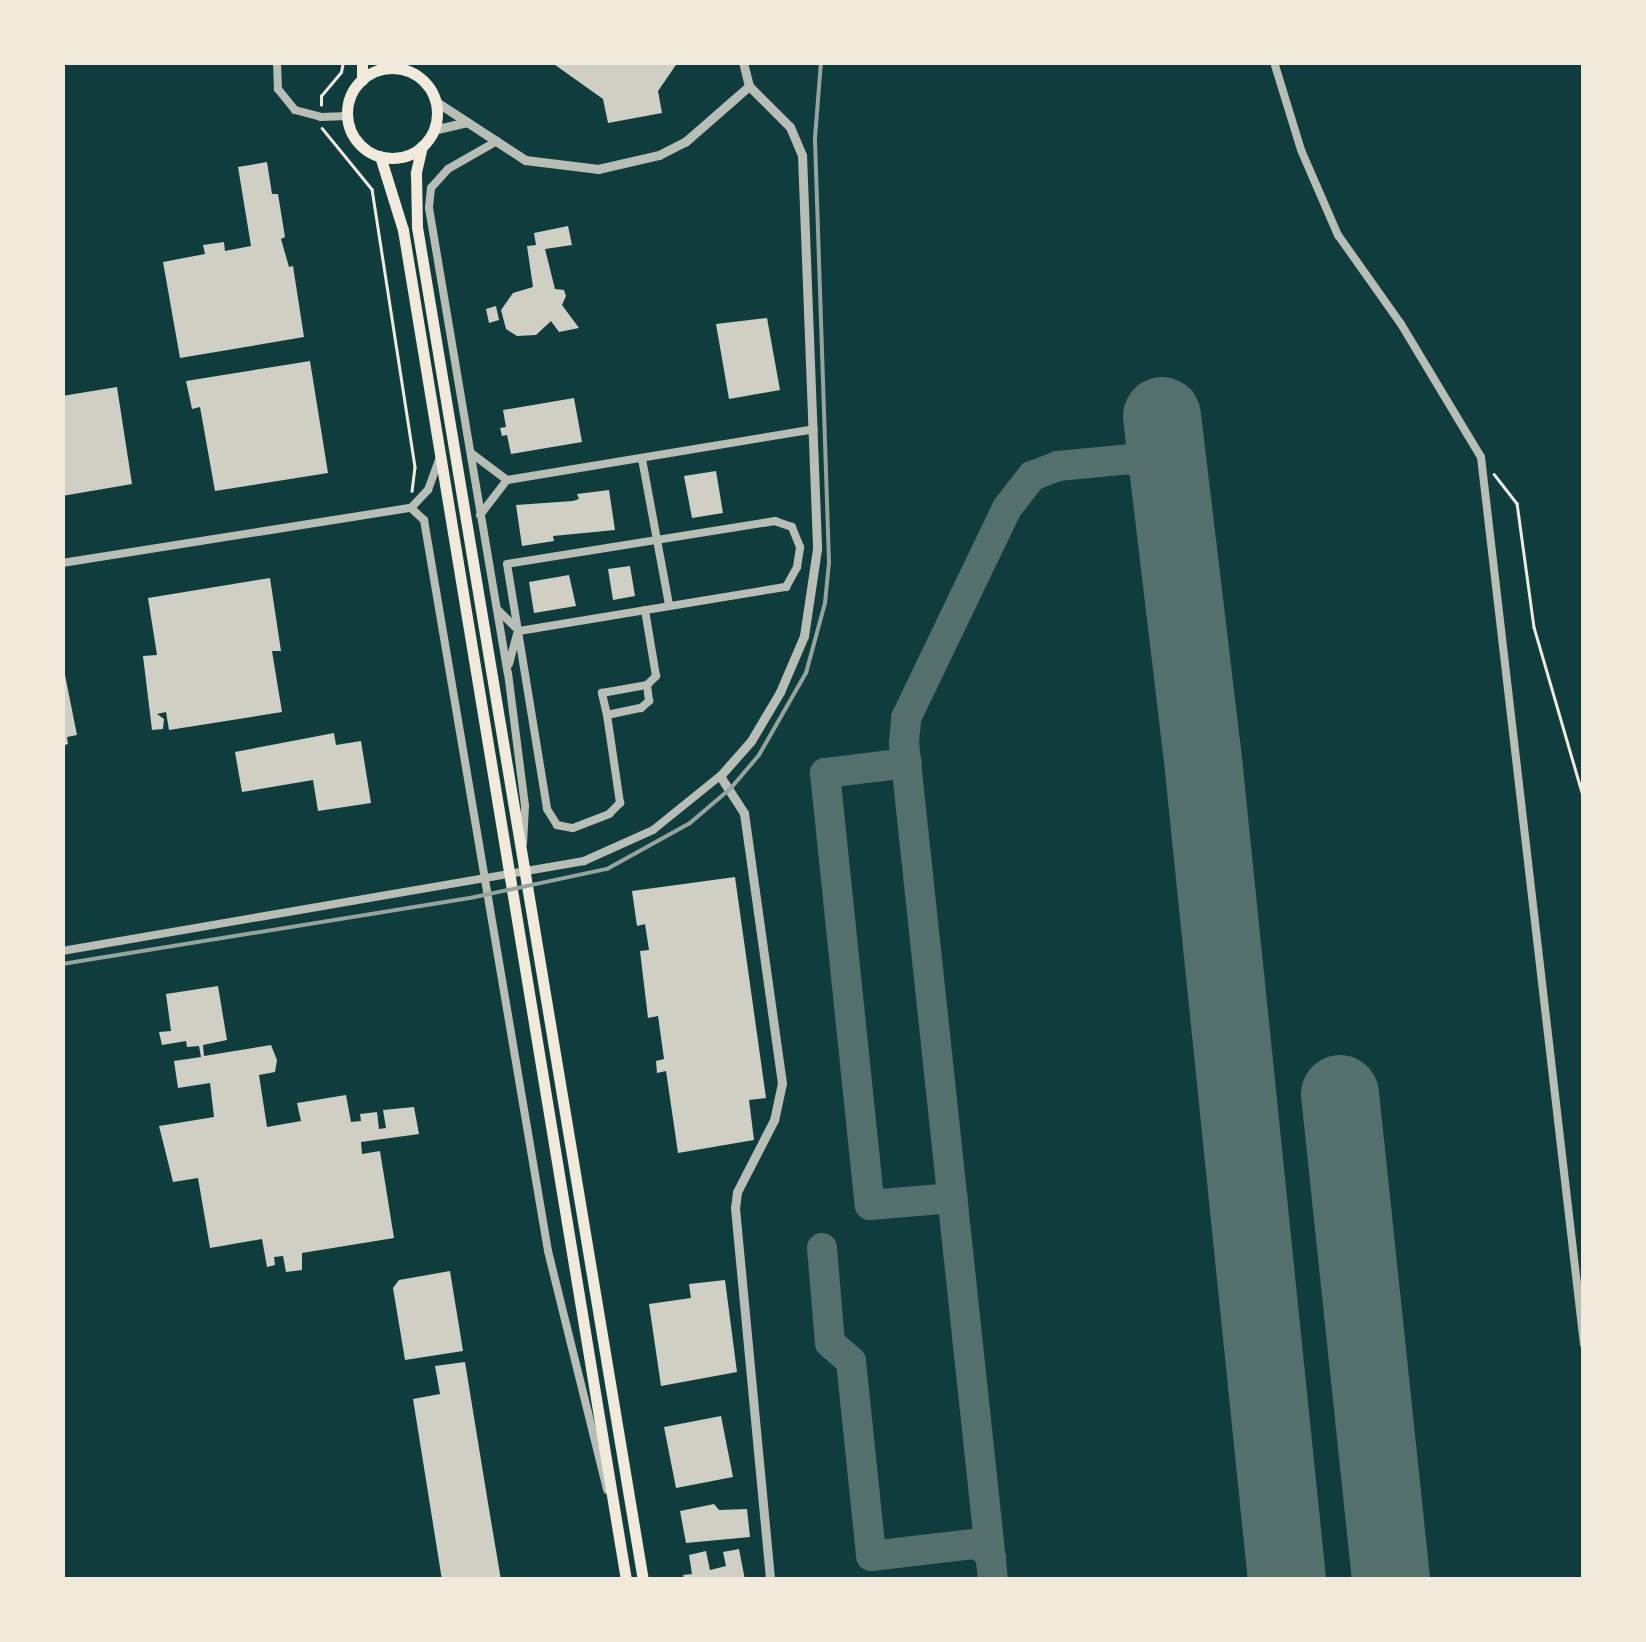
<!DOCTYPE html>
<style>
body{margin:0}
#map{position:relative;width:1646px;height:1642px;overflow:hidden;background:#0f3d3e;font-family:"Open Sans",sans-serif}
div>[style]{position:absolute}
.taxiway>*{height:30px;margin:-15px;padding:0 15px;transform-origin:15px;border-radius:15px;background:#53706d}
.runway>*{height:78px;margin:-39px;padding:0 39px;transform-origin:39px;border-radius:39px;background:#53706d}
.building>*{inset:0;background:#cfcfc3}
.path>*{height:2.5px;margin:-1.25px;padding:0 1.25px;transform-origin:1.25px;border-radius:1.25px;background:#f1e9da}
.minor>*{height:8px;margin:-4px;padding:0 4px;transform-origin:4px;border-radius:4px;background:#b8beb3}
.tertiary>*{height:9px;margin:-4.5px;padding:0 4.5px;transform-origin:4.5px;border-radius:4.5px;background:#b8beb3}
.primary>*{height:11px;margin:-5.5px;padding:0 5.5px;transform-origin:5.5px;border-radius:5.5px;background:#f1e9da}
.primary>.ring{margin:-5.5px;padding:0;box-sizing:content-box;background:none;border:11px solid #f1e9da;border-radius:50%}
.rail>*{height:4px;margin:-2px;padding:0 2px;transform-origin:2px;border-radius:2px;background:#97a49c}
span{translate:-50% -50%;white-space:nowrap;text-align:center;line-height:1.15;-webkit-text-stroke:10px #f1e9da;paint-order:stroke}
.frame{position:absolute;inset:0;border:65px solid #f1e9da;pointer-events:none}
</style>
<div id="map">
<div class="taxiway">
<i style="left:907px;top:763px;width:83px;rotate:173deg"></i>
<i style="left:825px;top:773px;width:434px;rotate:84.1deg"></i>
<i style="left:870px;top:1205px;width:83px;rotate:-4.8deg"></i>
<i style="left:822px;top:1248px;width:95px;rotate:85.2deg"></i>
<i style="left:830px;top:1343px;width:28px;rotate:41deg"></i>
<i style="left:851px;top:1361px;width:196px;rotate:84.1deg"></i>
<i style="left:871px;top:1556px;width:103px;rotate:-6.7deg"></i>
<i style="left:973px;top:1544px;width:10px;rotate:17deg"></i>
<i style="left:983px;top:1547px;width:14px;rotate:54deg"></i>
<i style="left:993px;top:1580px;width:842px;rotate:-96.07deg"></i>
<i style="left:904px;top:743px;width:25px;rotate:-85deg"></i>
<i style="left:906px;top:718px;width:233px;rotate:-64.3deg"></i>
<i style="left:1007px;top:508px;width:41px;rotate:-52deg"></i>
<i style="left:1032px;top:476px;width:28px;rotate:-21deg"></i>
<i style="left:1058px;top:466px;width:73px;rotate:-5.5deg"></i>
<i style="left:1131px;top:459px;width:31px;rotate:31deg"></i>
<i style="left:1158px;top:475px;width:34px;rotate:63deg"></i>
</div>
<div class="runway">
<i style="left:1162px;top:416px;width:356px;rotate:83.2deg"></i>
<i style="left:1204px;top:770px;width:814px;rotate:84.15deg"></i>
<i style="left:1340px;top:1094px;width:489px;rotate:84deg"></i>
</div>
<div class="building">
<i style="clip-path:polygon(551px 62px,678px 62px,658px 91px,662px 113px,608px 123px,603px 99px)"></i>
<i style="clip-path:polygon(267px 162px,272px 194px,278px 194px,285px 237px,281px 239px,289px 267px,293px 266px,304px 337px,180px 358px,163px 262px,205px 254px,203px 245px,224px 242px,225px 251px,251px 246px,238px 167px)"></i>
<i style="clip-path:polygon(568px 226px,572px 245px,545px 249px,555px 289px,564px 290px,566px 296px,562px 305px,579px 328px,559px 332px,551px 321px,536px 335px,517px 336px,506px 329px,501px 310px,513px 293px,533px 287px,527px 246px,536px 245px,534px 233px)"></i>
<i style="clip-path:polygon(496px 306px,499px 320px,489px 323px,486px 309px)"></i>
<i style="clip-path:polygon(767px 318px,780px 390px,729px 399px,716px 324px)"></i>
<i style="clip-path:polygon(310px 361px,328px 473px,215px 491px,200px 407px,192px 409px,186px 381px)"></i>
<i style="clip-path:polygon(117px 387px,132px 484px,62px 496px,62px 396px)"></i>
<i style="clip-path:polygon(574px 398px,582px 442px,511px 454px,507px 435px,502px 436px,500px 428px,506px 427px,503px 410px)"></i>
<i style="clip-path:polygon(716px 471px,723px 513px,692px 518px,684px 476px)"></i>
<i style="clip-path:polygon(609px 490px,615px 530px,553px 536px,554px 541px,522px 546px,516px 505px,573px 501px,579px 499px,577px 494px)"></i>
<i style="clip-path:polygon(630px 566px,635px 596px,613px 600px,608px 569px)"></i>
<i style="clip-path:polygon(569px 575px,576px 606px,534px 613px,529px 582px)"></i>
<i style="clip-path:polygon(270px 578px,281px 651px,272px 651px,282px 712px,169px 730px,166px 712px,157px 714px,164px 719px,163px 729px,152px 730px,143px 656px,157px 655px,148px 598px)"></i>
<i style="clip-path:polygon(62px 660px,77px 735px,67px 737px,68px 744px,62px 746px)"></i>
<i style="clip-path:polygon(334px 733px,336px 745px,361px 741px,371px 803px,318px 811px,313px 780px,242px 792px,235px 752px)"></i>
<i style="clip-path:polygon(735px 877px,766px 1098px,749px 1100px,754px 1140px,678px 1153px,666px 1071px,657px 1073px,656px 1061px,664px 1059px,658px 1016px,648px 1018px,640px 951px,649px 950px,645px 924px,637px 926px,632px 891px)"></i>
<i style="clip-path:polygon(218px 986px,227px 1040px,203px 1045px,204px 1056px,271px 1045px,277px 1060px,275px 1072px,259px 1075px,267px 1127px,301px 1121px,297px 1103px,346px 1095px,351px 1122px,361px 1121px,360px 1114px,377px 1112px,379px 1129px,386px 1128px,383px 1110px,414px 1107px,419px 1134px,361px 1142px,362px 1154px,380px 1151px,394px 1238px,302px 1253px,302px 1270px,286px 1272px,283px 1256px,274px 1257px,275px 1265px,267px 1267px,262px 1239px,210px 1248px,198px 1178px,173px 1182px,159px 1126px,214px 1117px,210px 1083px,178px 1088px,174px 1061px,201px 1057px,199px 1046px,187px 1047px,186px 1041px,162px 1045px,159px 1032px,171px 1031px,166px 994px)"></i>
<i style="clip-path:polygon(450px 1271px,463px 1351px,405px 1360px,393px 1288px,399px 1280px)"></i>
<i style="clip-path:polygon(725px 1280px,737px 1372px,661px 1386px,649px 1304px,691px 1298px,689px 1284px)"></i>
<i style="clip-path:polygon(465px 1362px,488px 1503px,501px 1580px,442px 1580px,413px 1399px,440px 1394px,435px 1366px)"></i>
<i style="clip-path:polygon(721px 1416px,733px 1477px,676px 1488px,664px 1427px)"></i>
<i style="clip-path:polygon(714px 1504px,719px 1510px,747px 1509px,750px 1537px,686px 1543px,680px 1511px)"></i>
<i style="clip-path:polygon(739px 1549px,745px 1580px,684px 1580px,683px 1575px,692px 1574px,689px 1555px,706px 1551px,710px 1570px,726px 1566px,723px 1552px)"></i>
</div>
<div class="path">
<i style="left:321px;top:105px;width:9px;rotate:-90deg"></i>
<i style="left:321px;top:96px;width:31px;rotate:-50deg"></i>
<i style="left:341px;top:72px;width:10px;rotate:-79deg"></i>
<i style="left:322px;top:128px;width:79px;rotate:50.7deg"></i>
<i style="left:372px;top:189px;width:281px;rotate:81.2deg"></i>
<i style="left:415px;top:467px;width:24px;rotate:97deg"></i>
<i style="left:1494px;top:474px;width:37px;rotate:52deg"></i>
<i style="left:1517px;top:503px;width:125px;rotate:82.2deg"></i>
<i style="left:1534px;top:627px;width:179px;rotate:73.8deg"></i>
</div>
<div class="minor">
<i style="left:277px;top:62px;width:27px;rotate:88deg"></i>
<i style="left:278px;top:89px;width:27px;rotate:51deg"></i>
<i style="left:295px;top:110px;width:27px;rotate:15deg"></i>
<i style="left:321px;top:117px;width:26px;rotate:-2deg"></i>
<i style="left:1274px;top:62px;width:92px;rotate:72.9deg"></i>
<i style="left:1301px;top:150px;width:93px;rotate:66.5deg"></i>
<i style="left:1338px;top:235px;width:109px;rotate:54.7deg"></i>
<i style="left:1401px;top:324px;width:155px;rotate:59deg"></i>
<i style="left:1481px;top:457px;width:893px;rotate:83.38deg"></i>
<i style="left:497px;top:141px;width:56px;rotate:150.3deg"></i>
<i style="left:448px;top:169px;width:25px;rotate:132deg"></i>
<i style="left:431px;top:188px;width:20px;rotate:96deg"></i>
<i style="left:429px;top:208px;width:472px;rotate:80.4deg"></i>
<i style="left:508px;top:673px;width:134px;rotate:82.7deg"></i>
<i style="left:525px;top:806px;width:37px;rotate:93deg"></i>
<i style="left:471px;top:453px;width:45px;rotate:36.9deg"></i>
<i style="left:642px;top:459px;width:148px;rotate:79.5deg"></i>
<i style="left:507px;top:480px;width:311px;rotate:-9.4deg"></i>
<i style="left:411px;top:508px;width:18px;rotate:43deg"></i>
<i style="left:424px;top:520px;width:741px;rotate:80.37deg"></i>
<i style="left:548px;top:1251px;width:246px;rotate:76.1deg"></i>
<i style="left:411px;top:508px;width:25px;rotate:-47deg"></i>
<i style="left:428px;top:490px;width:32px;rotate:-70deg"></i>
<i style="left:480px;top:515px;width:44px;rotate:-52.4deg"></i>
<i style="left:62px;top:563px;width:353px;rotate:-9deg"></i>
<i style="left:497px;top:609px;width:31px;rotate:45deg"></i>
<i style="left:519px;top:631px;width:271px;rotate:-9.4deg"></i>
<i style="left:786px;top:587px;width:23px;rotate:-61deg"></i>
<i style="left:797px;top:567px;width:20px;rotate:-81deg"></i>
<i style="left:800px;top:547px;width:22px;rotate:-112deg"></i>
<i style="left:792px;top:527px;width:18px;rotate:-161deg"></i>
<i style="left:775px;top:521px;width:271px;rotate:170.9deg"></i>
<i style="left:507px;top:564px;width:248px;rotate:80.7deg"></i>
<i style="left:547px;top:809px;width:19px;rotate:58deg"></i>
<i style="left:557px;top:825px;width:16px;rotate:11deg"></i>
<i style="left:573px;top:828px;width:39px;rotate:-21deg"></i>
<i style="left:609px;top:814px;width:16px;rotate:-45deg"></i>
<i style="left:620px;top:803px;width:89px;rotate:-98.4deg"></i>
<i style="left:607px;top:715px;width:35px;rotate:-12deg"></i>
<i style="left:641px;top:708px;width:11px;rotate:-41deg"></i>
<i style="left:649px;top:701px;width:16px;rotate:-97deg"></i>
<i style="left:647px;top:685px;width:13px;rotate:-45deg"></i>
<i style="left:656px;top:676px;width:67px;rotate:-99.5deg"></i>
<i style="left:509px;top:664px;width:31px;rotate:-75deg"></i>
<i style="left:607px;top:715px;width:23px;rotate:-103deg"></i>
<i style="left:602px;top:693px;width:46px;rotate:-10.1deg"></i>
<i style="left:62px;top:951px;width:530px;rotate:-9.78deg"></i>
<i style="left:584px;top:861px;width:76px;rotate:-24.2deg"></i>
<i style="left:653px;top:830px;width:86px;rotate:-38.9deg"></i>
</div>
<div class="tertiary">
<i style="left:743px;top:62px;width:25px;rotate:76deg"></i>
<i style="left:749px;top:86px;width:58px;rotate:45deg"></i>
<i style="left:790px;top:127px;width:30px;rotate:67deg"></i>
<i style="left:802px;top:155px;width:394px;rotate:87.8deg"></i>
<i style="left:817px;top:549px;width:88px;rotate:98.5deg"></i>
<i style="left:804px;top:636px;width:61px;rotate:113.2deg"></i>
<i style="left:780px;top:692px;width:57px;rotate:120.6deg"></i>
<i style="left:751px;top:741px;width:47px;rotate:131.5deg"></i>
<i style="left:720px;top:776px;width:44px;rotate:57deg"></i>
<i style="left:744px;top:813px;width:273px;rotate:82deg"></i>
<i style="left:782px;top:1083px;width:38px;rotate:102deg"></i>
<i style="left:774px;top:1120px;width:81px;rotate:117.2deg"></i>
<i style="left:737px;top:1192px;width:16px;rotate:97deg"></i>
<i style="left:735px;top:1208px;width:374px;rotate:84.6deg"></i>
<i style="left:435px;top:101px;width:108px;rotate:33.2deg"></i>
<i style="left:525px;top:160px;width:74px;rotate:7deg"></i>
<i style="left:598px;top:169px;width:63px;rotate:-12.9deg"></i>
<i style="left:659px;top:155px;width:29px;rotate:-27deg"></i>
<i style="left:685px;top:142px;width:85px;rotate:-41.2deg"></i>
<i style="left:433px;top:130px;width:35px;rotate:-13deg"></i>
</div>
<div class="primary">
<i class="ring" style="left:347px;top:68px;width:79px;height:79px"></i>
<i style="left:362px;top:80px;width:18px;rotate:-90deg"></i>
<i style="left:422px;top:146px;width:28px;rotate:103deg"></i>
<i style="left:416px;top:173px;width:54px;rotate:88.9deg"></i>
<i style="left:417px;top:227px;width:1372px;rotate:80.52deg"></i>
<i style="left:380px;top:156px;width:77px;rotate:72.7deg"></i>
<i style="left:403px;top:230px;width:1368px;rotate:80.62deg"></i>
</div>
<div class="rail">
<i style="left:62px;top:964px;width:413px;rotate:-9.2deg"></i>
<i style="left:470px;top:898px;width:140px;rotate:-12deg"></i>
<i style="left:607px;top:869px;width:95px;rotate:-29deg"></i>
<i style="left:690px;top:823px;width:54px;rotate:-40.5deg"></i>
<i style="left:731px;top:788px;width:43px;rotate:-49.7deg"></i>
<i style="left:759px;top:755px;width:95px;rotate:-60.2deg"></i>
<i style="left:806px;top:673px;width:73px;rotate:-74.8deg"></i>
<i style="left:825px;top:603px;width:41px;rotate:-84.4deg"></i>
<i style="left:829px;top:562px;width:424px;rotate:-91.9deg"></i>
<i style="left:815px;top:138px;width:76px;rotate:-85.5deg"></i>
</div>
<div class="frame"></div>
</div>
